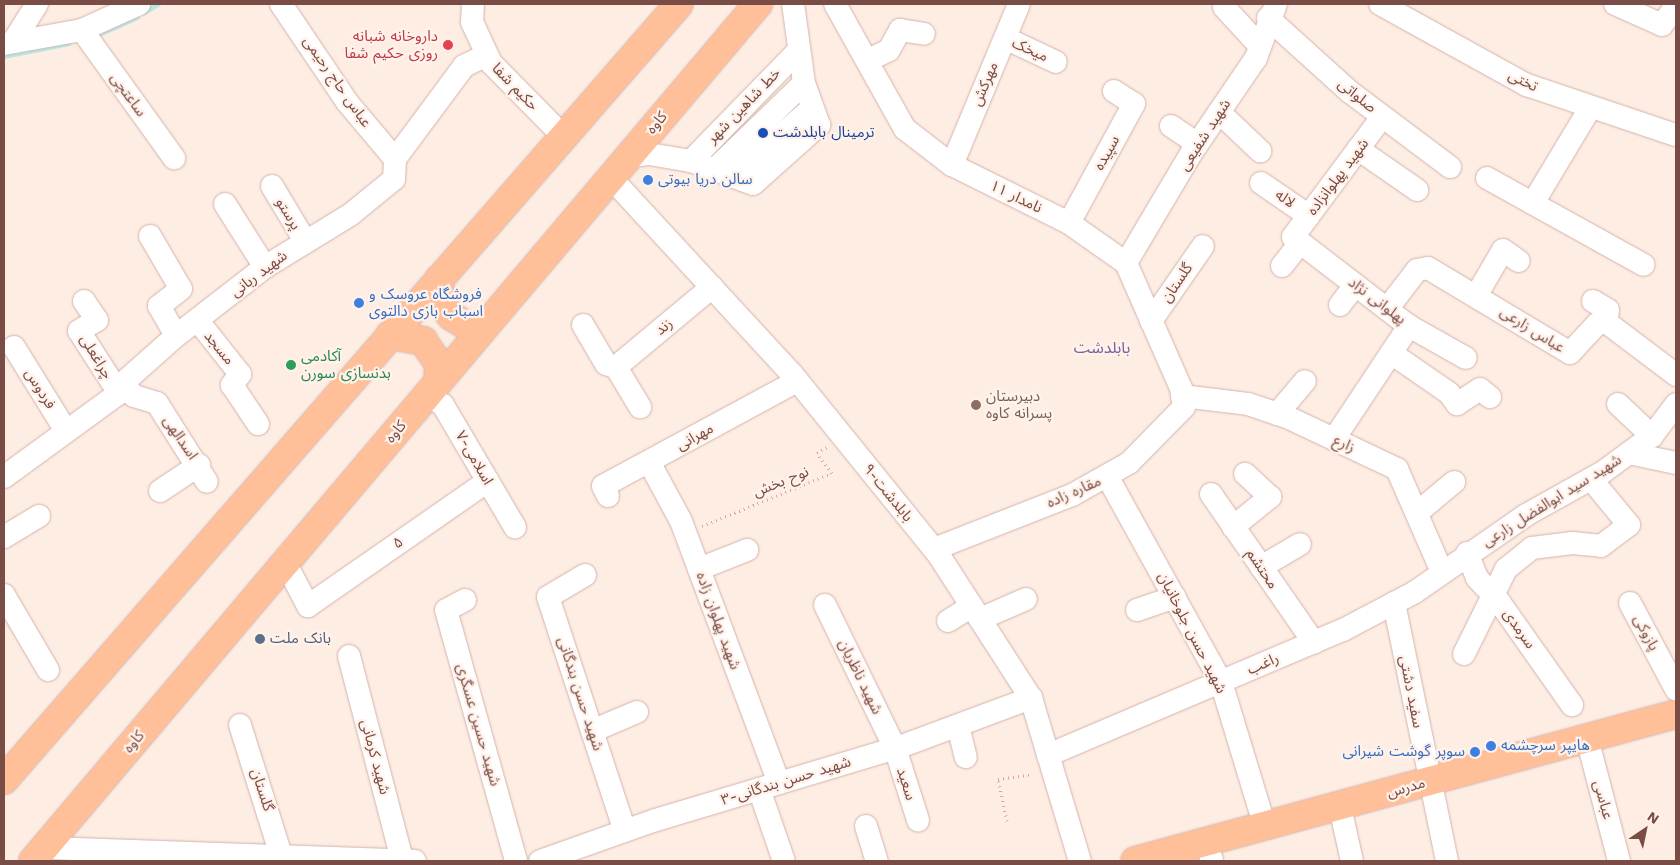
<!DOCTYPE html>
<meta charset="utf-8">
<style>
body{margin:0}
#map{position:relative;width:1680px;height:865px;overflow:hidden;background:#feede3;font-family:"Work Sans","Noto Sans Arabic",sans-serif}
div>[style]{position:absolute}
.stream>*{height:5px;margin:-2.5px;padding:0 2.5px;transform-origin:2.5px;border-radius:2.5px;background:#b6eae5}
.path>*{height:3px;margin-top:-1.5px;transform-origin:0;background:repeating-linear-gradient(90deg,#dca49b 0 1px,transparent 0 5px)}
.roads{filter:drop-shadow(0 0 1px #d3b3ab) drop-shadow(0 0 1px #d3b3ab)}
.minor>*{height:22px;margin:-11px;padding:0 11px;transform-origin:11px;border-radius:11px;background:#fff}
.major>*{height:28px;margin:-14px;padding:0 14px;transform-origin:14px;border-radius:14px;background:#ffc099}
.dots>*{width:14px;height:14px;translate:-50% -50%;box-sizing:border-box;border:2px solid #fff2eb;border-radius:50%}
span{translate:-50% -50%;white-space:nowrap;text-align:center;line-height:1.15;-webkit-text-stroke:4.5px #fff2eb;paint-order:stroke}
.health-label{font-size:15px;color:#be3a42}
.right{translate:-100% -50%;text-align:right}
.street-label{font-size:15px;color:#794c46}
.transit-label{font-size:15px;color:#164399}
.left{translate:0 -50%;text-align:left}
.shop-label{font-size:15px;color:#366cbe}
.leisure-label{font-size:15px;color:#27864d}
.education-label{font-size:15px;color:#785e54}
.service-label{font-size:15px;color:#4e5e75}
.neighbourhood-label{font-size:16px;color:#7a619d}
.frame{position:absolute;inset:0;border:5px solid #794c46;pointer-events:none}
.north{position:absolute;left:1620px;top:805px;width:50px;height:50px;-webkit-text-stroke:4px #fff2eb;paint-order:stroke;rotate:34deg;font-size:14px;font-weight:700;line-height:20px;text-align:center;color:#794c46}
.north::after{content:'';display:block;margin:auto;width:18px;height:22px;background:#794c46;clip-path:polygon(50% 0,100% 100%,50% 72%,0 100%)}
</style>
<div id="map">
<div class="stream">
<i style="left:144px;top:12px;width:16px;rotate:-30deg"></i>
<i style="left:101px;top:33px;width:39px;rotate:-24deg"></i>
<i style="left:4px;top:56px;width:66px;rotate:-11.3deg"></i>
</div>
<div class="path">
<i style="left:702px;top:526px;width:140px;rotate:-22.2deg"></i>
<i style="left:832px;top:473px;width:25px;rotate:-127deg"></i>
<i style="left:817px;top:453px;width:12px;rotate:-31deg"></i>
<i style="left:1007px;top:821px;width:43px;rotate:-102.1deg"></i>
<i style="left:998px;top:779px;width:35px;rotate:-8deg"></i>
</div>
<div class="roads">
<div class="minor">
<i style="left:281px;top:4px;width:118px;rotate:56deg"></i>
<i style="left:347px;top:102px;width:75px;rotate:49.9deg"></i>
<i style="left:473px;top:4px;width:18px;rotate:93deg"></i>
<i style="left:472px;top:22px;width:45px;rotate:65.1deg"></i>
<i style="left:491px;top:63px;width:103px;rotate:45.4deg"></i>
<i style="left:835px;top:4px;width:143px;rotate:60.8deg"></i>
<i style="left:905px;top:129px;width:59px;rotate:37.5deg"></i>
<i style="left:952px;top:165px;width:131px;rotate:26.4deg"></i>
<i style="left:1069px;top:223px;width:70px;rotate:35.1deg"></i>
<i style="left:1126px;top:263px;width:137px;rotate:66.3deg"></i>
<i style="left:1181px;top:388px;width:19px;rotate:81deg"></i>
<i style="left:1184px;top:407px;width:78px;rotate:134.5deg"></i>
<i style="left:1129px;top:463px;width:65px;rotate:150.7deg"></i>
<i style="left:1072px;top:495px;width:148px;rotate:158.6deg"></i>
<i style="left:1380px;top:4px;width:168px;rotate:28.9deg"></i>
<i style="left:1527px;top:85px;width:157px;rotate:18.6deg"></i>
<i style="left:1615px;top:4px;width:51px;rotate:24.1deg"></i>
<i style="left:1662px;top:25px;width:24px;rotate:-54deg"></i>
<i style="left:1224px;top:7px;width:53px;rotate:47.3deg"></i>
<i style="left:1268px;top:18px;width:110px;rotate:42.1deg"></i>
<i style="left:1350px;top:92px;width:125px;rotate:36.9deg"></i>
<i style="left:82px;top:30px;width:158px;rotate:54.3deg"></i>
<i style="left:1005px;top:38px;width:56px;rotate:25.2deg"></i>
<i style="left:13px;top:42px;width:45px;rotate:-57.7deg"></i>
<i style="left:4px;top:44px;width:79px;rotate:-10.2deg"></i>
<i style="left:82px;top:30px;width:63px;rotate:-24.5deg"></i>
<i style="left:868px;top:60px;width:23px;rotate:-25deg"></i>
<i style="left:889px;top:50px;width:23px;rotate:-61deg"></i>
<i style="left:900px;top:30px;width:24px;rotate:9deg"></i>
<i style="left:1219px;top:112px;width:57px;rotate:43.6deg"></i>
<i style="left:1382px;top:117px;width:149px;rotate:126.6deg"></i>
<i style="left:1293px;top:237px;width:146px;rotate:37.5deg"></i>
<i style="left:1409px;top:326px;width:65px;rotate:29.3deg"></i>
<i style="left:1171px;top:126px;width:32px;rotate:34deg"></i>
<i style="left:1358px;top:149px;width:72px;rotate:34.8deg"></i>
<i style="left:629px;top:157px;width:20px;rotate:-9deg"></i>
<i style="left:649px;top:154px;width:43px;rotate:9.5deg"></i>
<i style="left:691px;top:161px;width:66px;rotate:20.4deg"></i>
<i style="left:753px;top:184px;width:89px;rotate:-41.8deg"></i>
<i style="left:819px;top:125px;width:45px;rotate:-109.7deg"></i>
<i style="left:804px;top:83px;width:80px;rotate:-97.9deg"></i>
<i style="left:691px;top:161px;width:153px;rotate:-45.8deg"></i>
<i style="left:952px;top:165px;width:174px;rotate:-67.4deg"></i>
<i style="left:714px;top:170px;width:125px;rotate:-44deg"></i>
<i style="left:733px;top:177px;width:103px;rotate:-41.1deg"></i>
<i style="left:611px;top:178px;width:267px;rotate:47.3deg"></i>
<i style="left:792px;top:374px;width:235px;rotate:51deg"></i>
<i style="left:940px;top:557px;width:168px;rotate:57.2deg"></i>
<i style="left:1031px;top:698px;width:170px;rotate:73.3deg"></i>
<i style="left:1487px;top:178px;width:179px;rotate:29deg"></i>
<i style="left:1261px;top:183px;width:58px;rotate:34.5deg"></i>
<i style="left:272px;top:186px;width:64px;rotate:59deg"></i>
<i style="left:1533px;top:203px;width:111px;rotate:-59deg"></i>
<i style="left:225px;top:204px;width:75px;rotate:57.6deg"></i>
<i style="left:1069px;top:223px;width:136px;rotate:-61.4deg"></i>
<i style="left:1134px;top:104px;width:24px;rotate:-147deg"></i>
<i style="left:150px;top:236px;width:61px;rotate:59.7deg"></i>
<i style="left:181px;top:289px;width:28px;rotate:142deg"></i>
<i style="left:159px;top:306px;width:34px;rotate:60deg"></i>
<i style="left:1126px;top:263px;width:129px;rotate:-59.3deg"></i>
<i style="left:1192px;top:152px;width:114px;rotate:-55.8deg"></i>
<i style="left:1256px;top:58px;width:58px;rotate:-69.7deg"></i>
<i style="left:1282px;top:266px;width:29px;rotate:-52deg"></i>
<i style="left:1476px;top:296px;width:53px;rotate:-59.6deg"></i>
<i style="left:1503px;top:250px;width:19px;rotate:35deg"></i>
<i style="left:84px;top:301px;width:23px;rotate:56deg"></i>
<i style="left:97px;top:320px;width:21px;rotate:149deg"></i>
<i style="left:79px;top:331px;width:74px;rotate:57.2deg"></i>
<i style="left:1593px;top:301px;width:17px;rotate:31deg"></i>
<i style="left:1608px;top:310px;width:12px;rotate:99deg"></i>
<i style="left:1340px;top:305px;width:25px;rotate:-53deg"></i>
<i style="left:1387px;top:309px;width:49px;rotate:-52.4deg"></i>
<i style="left:1417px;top:270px;width:11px;rotate:-10deg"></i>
<i style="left:1428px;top:268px;width:165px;rotate:30.9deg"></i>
<i style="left:1570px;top:353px;width:40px;rotate:-47deg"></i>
<i style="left:1597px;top:324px;width:9px;rotate:-13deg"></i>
<i style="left:1606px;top:322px;width:88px;rotate:37.1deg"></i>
<i style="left:198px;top:321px;width:68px;rotate:51.6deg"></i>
<i style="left:240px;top:374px;width:14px;rotate:126deg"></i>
<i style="left:232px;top:385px;width:47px;rotate:56.3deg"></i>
<i style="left:1151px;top:321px;width:91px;rotate:-55.3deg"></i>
<i style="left:583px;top:325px;width:45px;rotate:59.5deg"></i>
<i style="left:606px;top:364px;width:10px;rotate:17deg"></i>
<i style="left:616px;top:367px;width:47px;rotate:59deg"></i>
<i style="left:14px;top:347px;width:99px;rotate:58.2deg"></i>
<i style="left:1391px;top:353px;width:70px;rotate:34.6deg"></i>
<i style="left:1449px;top:393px;width:14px;rotate:54deg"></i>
<i style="left:1457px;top:404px;width:27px;rotate:-33deg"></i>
<i style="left:1480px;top:389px;width:13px;rotate:39deg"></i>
<i style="left:616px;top:367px;width:125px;rotate:-39.8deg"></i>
<i style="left:123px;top:383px;width:17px;rotate:50deg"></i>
<i style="left:134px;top:396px;width:24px;rotate:17deg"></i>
<i style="left:157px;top:403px;width:93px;rotate:57.7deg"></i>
<i style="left:428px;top:395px;width:18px;rotate:34deg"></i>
<i style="left:443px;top:405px;width:142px;rotate:59.5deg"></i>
<i style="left:1182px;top:396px;width:66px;rotate:6.9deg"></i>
<i style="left:1248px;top:404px;width:41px;rotate:18.4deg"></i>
<i style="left:1287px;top:417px;width:122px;rotate:25.3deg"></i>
<i style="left:1397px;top:469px;width:112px;rotate:66.4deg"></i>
<i style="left:1618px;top:404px;width:47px;rotate:43.3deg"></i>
<i style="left:1277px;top:414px;width:43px;rotate:-49.7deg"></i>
<i style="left:1334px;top:439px;width:136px;rotate:-56.4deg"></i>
<i style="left:1629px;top:453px;width:48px;rotate:12deg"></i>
<i style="left:649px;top:462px;width:67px;rotate:61.5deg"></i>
<i style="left:681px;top:521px;width:280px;rotate:69.5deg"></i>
<i style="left:1107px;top:476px;width:235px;rotate:61deg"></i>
<i style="left:1221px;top:682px;width:152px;rotate:73.1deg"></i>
<i style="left:4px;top:477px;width:142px;rotate:-36.1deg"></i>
<i style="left:119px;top:393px;width:11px;rotate:-68deg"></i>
<i style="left:123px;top:383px;width:71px;rotate:-41.6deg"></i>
<i style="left:176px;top:336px;width:113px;rotate:-37.8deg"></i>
<i style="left:265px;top:267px;width:100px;rotate:-31.5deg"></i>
<i style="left:350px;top:215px;width:57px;rotate:-39.3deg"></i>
<i style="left:394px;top:179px;width:20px;rotate:-87deg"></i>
<i style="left:395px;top:159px;width:116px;rotate:-53.4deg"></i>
<i style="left:464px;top:66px;width:25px;rotate:-26deg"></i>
<i style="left:160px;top:491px;width:47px;rotate:-33.7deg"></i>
<i style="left:1211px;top:494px;width:181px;rotate:55.3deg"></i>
<i style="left:608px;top:496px;width:11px;rotate:-117deg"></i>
<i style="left:603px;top:486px;width:221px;rotate:-28.4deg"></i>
<i style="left:1418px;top:512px;width:47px;rotate:-39.8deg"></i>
<i style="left:1233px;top:527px;width:48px;rotate:-39deg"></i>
<i style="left:1270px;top:497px;width:34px;rotate:-137deg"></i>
<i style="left:4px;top:537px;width:41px;rotate:-31deg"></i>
<i style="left:1467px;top:553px;width:27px;rotate:68deg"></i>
<i style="left:1477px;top:578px;width:34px;rotate:47deg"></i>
<i style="left:1500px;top:603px;width:125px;rotate:54.8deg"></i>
<i style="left:285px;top:562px;width:50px;rotate:62.4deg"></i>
<i style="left:308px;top:606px;width:219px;rotate:-34.8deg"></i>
<i style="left:1261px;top:567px;width:45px;rotate:-30.5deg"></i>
<i style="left:699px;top:569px;width:52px;rotate:-21.6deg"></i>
<i style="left:585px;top:575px;width:43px;rotate:149.3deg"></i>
<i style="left:548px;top:597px;width:246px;rotate:71.8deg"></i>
<i style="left:4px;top:595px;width:87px;rotate:59.6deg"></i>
<i style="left:465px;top:600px;width:21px;rotate:152deg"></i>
<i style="left:446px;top:610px;width:261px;rotate:74.4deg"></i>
<i style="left:1394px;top:603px;width:263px;rotate:78.4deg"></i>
<i style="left:1630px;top:603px;width:98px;rotate:61.9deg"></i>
<i style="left:825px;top:605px;width:159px;rotate:63.9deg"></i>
<i style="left:895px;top:748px;width:76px;rotate:72.3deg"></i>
<i style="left:1137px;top:610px;width:40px;rotate:-18.9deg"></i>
<i style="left:980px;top:619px;width:50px;rotate:-23.5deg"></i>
<i style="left:948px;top:621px;width:28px;rotate:-32deg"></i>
<i style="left:1464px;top:654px;width:95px;rotate:-63.7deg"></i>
<i style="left:1506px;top:569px;width:33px;rotate:-39deg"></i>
<i style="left:1532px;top:548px;width:41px;rotate:-7deg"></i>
<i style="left:1573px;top:543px;width:28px;rotate:6deg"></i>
<i style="left:1601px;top:546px;width:35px;rotate:-37deg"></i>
<i style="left:1629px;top:525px;width:60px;rotate:-129.6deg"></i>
<i style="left:349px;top:656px;width:210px;rotate:75.4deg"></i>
<i style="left:240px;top:725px;width:143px;rotate:72.5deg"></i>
<i style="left:958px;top:726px;width:32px;rotate:76deg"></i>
<i style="left:592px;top:731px;width:49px;rotate:-22.9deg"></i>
<i style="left:1587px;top:738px;width:127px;rotate:75.4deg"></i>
<i style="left:1048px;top:755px;width:320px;rotate:-23deg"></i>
<i style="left:1343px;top:630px;width:81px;rotate:-27.8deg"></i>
<i style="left:1415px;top:592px;width:135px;rotate:-34.7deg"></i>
<i style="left:1526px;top:515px;width:88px;rotate:-29.2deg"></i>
<i style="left:1603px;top:472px;width:61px;rotate:-36.3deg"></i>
<i style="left:1652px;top:436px;width:40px;rotate:-53deg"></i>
<i style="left:759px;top:789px;width:76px;rotate:70.9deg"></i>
<i style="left:1340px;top:807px;width:55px;rotate:77.5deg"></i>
<i style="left:866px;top:826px;width:37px;rotate:73deg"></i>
<i style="left:1206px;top:842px;width:20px;rotate:72deg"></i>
<i style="left:44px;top:848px;width:371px;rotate:2deg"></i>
<i style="left:540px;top:861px;width:123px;rotate:-19.5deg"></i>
<i style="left:656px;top:820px;width:257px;rotate:-16.7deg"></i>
<i style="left:902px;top:746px;width:138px;rotate:-20.4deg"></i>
</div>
<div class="major">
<i style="left:439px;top:279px;width:23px;rotate:88deg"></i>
<i style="left:440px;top:302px;width:18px;rotate:52deg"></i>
<i style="left:451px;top:316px;width:19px;rotate:32deg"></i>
<i style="left:467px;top:326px;width:20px;rotate:-6deg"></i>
<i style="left:390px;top:335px;width:34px;rotate:10deg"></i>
<i style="left:423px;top:341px;width:28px;rotate:55deg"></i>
<i style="left:439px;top:364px;width:17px;rotate:93deg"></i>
<i style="left:4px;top:780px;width:1028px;rotate:-48.98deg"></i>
<i style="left:33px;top:861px;width:1123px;rotate:-49.77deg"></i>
<i style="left:1135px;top:861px;width:561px;rotate:-15.2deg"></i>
</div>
</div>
<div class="dots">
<i style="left:448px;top:45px;background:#e0444e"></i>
<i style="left:763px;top:133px;background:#1a4fb4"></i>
<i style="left:648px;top:180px;background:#3f7fe0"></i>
<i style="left:359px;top:303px;background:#3f7fe0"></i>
<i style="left:291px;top:365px;background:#2e9e5b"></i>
<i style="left:976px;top:405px;background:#8d6e63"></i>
<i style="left:260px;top:639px;background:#5c6f8a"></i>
<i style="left:1491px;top:746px;background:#3f7fe0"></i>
<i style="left:1475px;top:752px;background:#3f7fe0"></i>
</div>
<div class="health-label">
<span class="right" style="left:438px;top:45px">داروخانه شبانه‌<br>روزی حکیم شفا</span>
</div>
<div class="street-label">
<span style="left:1030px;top:50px;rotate:24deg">میخک</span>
<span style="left:1523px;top:81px;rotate:26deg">تختی</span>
<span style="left:337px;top:82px;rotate:55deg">عباس حاج رحیمی</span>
<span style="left:985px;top:84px;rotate:-67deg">مهرکش</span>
<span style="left:515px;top:87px;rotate:46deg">حکیم شفا</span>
<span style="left:128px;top:95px;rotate:54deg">ساعتچی</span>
<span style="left:1357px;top:96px;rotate:39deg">صلواتی</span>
<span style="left:744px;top:106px;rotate:-46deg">خط شاهین شهر</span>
<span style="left:657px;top:123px;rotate:-50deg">کاوه</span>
<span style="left:1205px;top:135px;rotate:-57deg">شهید شفیعی</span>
<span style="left:1107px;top:153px;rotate:-61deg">سپیده</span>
<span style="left:1338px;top:177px;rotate:-53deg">شهید پهلوانزاده</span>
<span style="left:1016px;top:197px;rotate:26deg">۱۱ نامدار</span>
<span style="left:1285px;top:199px;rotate:35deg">لاله</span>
<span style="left:288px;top:214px;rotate:59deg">پرستو</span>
<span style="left:259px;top:274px;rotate:-37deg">شهید ربانی</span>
<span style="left:1177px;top:283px;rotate:-56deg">گلستان</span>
<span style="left:1377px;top:301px;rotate:37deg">پهلوانی نژاد</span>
<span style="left:664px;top:327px;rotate:-40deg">زند</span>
<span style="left:1532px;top:330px;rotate:32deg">عباس زارعی</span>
<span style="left:219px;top:348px;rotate:51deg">مسجد</span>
<span style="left:96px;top:357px;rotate:59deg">چراغعلی</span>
<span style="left:40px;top:389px;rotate:58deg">فردوس</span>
<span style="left:396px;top:432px;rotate:-50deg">کاوه</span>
<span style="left:695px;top:437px;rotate:-29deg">مهرانی</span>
<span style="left:180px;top:438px;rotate:56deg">اسدالهی</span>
<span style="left:1344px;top:444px;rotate:25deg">زارع</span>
<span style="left:474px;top:458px;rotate:60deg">۷-اسلامی</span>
<span style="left:781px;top:482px;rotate:-22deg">نوح بخش</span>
<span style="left:1074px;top:492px;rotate:-24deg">مقاره زاده</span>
<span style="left:888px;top:493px;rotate:51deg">۹-بابلدشت</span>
<span style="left:1552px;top:501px;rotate:-32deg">شهید سید ابوالفضل زارعی</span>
<span style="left:398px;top:543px;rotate:-35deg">۵</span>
<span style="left:1262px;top:569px;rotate:56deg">محتشم</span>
<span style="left:718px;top:621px;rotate:70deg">شهید پهلوان زاده</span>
<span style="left:1519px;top:629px;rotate:55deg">سرمدی</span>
<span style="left:1192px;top:633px;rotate:63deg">شهید حسن جلوخانیان</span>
<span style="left:1646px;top:633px;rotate:62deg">پازوکی</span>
<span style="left:1263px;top:664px;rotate:-23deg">راغب</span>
<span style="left:860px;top:677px;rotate:64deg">شهید ناظریان</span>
<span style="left:1411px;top:692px;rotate:79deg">سفید دشتی</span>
<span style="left:580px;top:694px;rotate:72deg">شهید حسن بندگانی</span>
<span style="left:478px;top:725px;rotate:74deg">شهید حسین عسگری</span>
<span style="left:134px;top:742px;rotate:-50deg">کاوه</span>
<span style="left:375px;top:757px;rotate:75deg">شهید کرمانی</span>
<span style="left:786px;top:781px;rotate:-17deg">۳-شهید حسن بندگانی</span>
<span style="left:906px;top:784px;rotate:72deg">سعید</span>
<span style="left:1406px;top:788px;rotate:-16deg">مدرس</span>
<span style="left:262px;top:790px;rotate:72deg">گلستان</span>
<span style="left:1603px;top:800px;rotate:75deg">عباسی</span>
</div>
<div class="transit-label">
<span class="left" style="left:773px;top:133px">ترمینال بابلدشت</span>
</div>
<div class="shop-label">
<span class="left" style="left:658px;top:180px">سالن دریا بیوتی</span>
<span class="left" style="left:369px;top:303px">فروشگاه عروسک و<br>اسباب بازی دالتوی</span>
<span class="left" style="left:1501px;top:746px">هایپر سرچشمه</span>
<span class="right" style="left:1465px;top:752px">سوپر گوشت شیرانی</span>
</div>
<div class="leisure-label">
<span class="left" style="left:301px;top:365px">آکادمی<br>بدنسازی سورن</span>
</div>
<div class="education-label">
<span class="left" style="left:986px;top:405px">دبیرستان<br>پسرانه کاوه</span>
</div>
<div class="service-label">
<span class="left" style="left:270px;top:639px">بانک ملت</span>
</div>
<div class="neighbourhood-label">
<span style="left:1102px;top:348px">بابلدشت</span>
</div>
<div class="frame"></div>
<div class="north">N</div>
</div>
